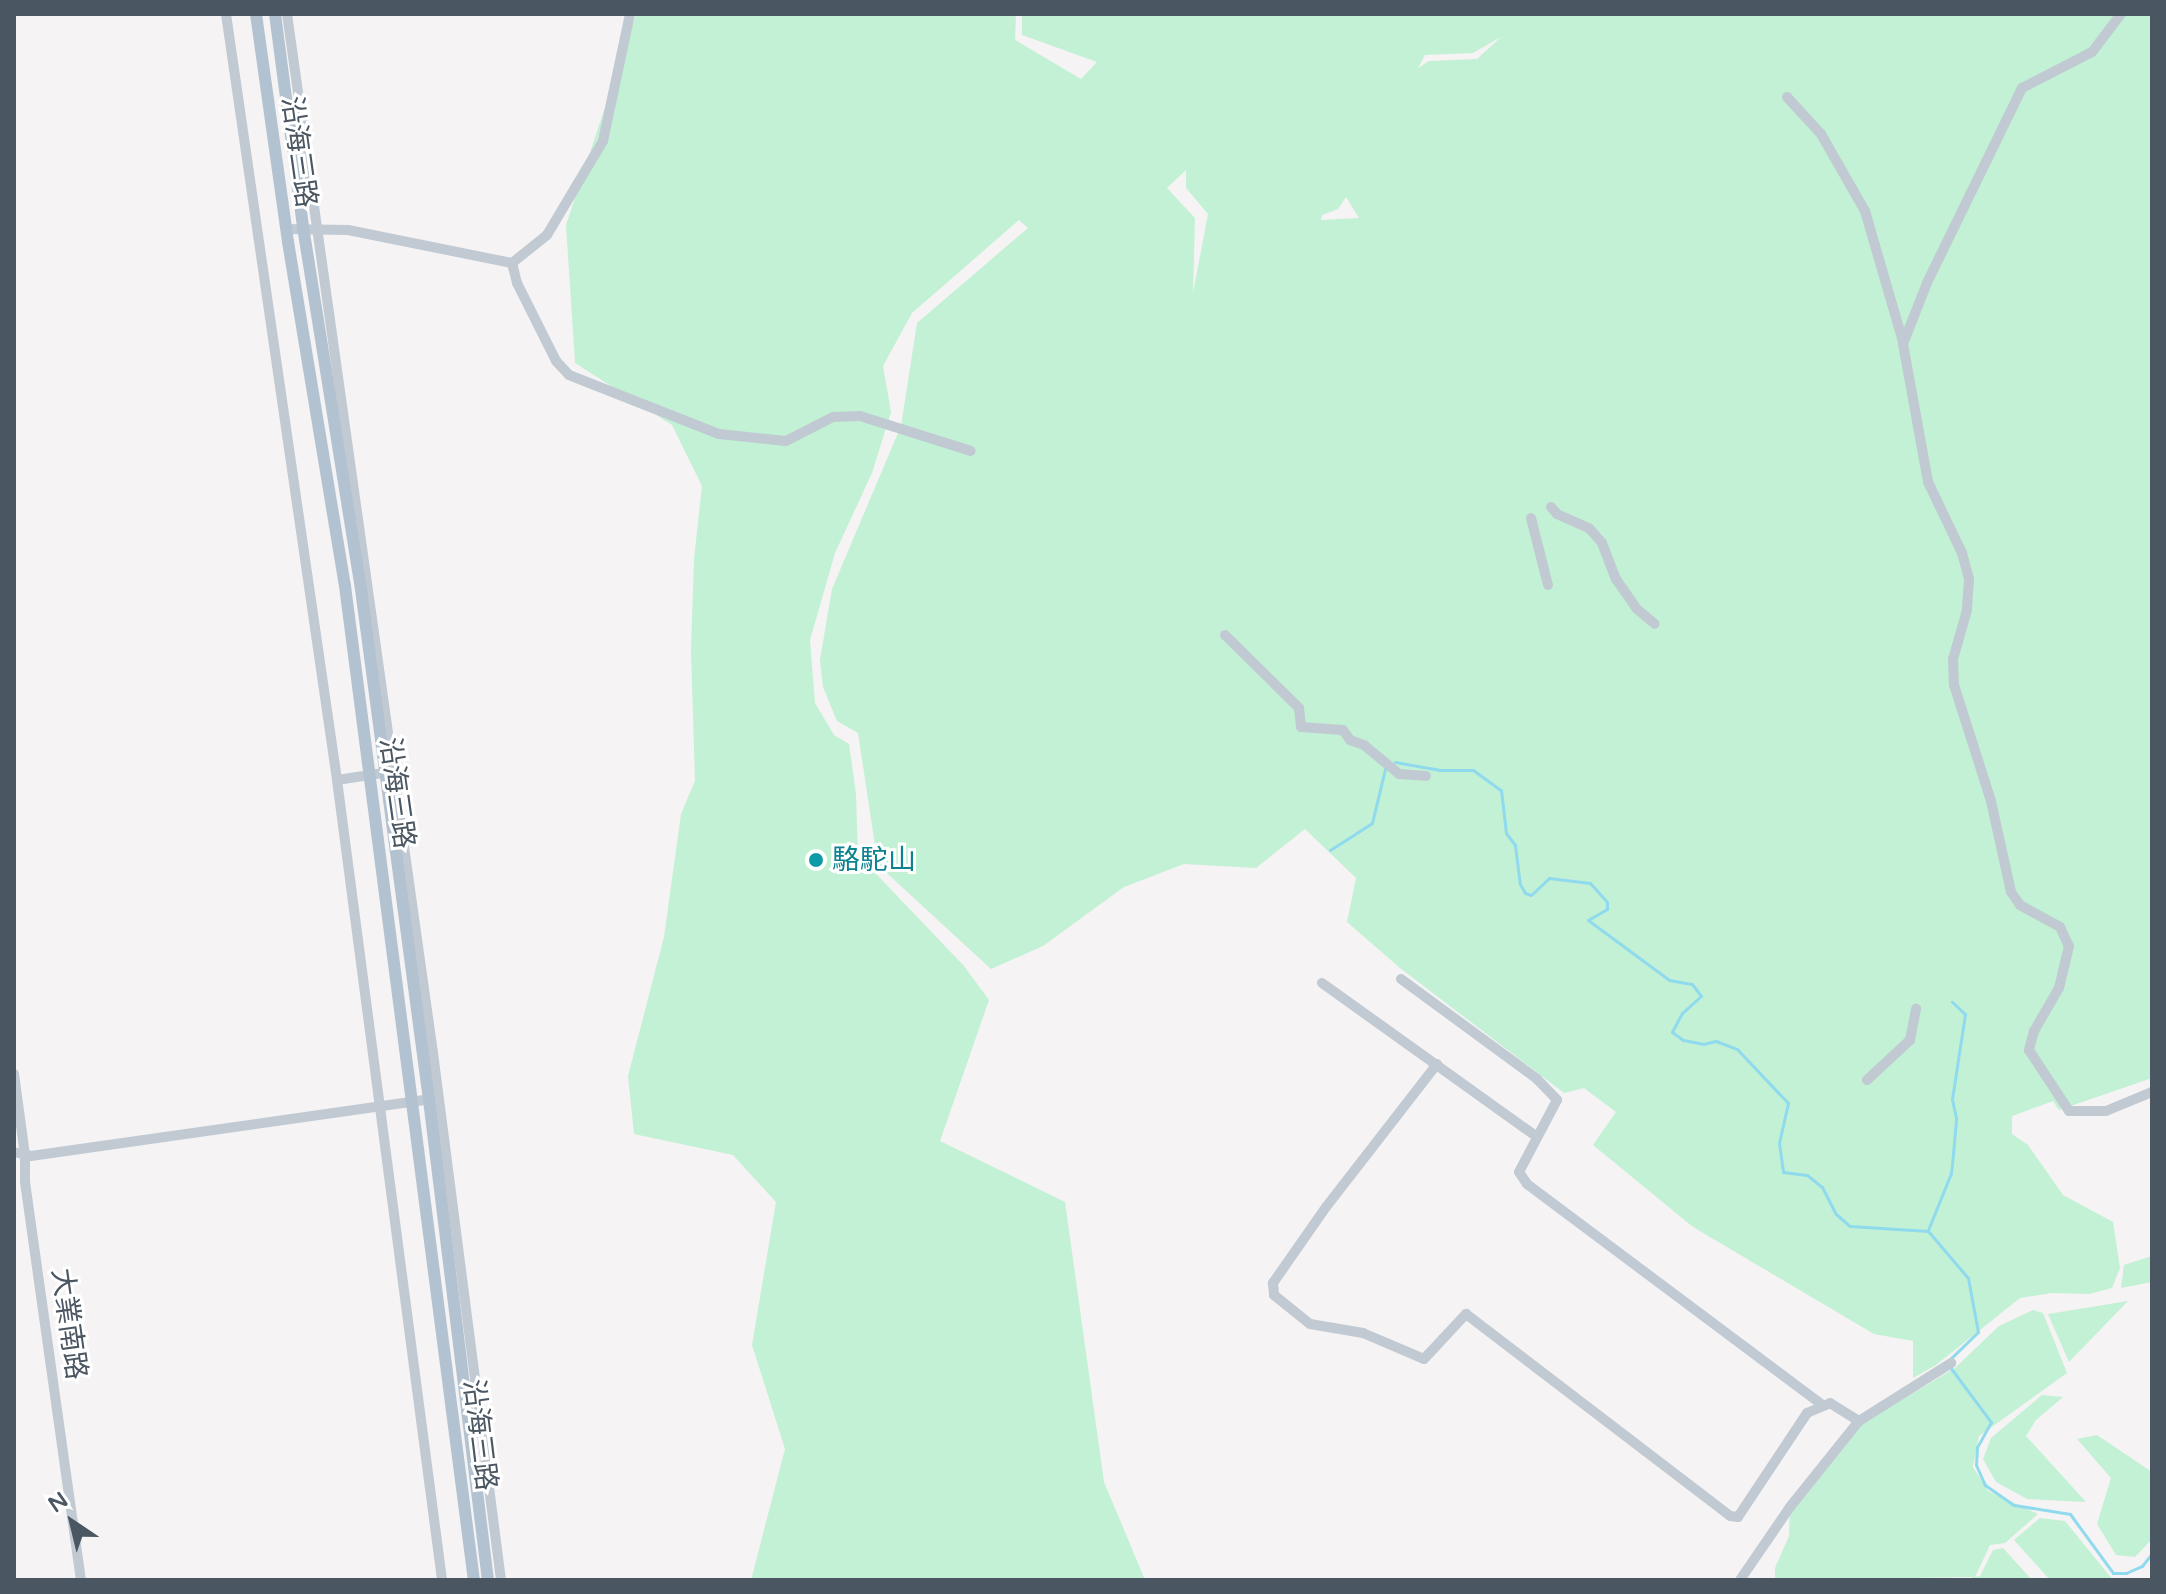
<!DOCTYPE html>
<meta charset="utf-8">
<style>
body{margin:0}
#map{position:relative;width:2166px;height:1594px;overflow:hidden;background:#f5f3f3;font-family:"Varela Round","Noto Sans TC",sans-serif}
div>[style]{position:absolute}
.green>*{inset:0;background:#c3f1d5}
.stream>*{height:3px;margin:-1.5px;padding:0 1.5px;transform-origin:1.5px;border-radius:1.5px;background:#90daee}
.minor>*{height:10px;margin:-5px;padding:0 5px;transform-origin:5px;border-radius:5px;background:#c1cad2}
.major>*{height:12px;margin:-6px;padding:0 6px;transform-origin:6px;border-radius:6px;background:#b3c2d1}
.dots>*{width:22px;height:22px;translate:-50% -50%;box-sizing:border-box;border:4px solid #fff;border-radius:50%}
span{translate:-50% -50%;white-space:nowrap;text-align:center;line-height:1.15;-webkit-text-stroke:6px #fff;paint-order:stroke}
.street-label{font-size:28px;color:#4a5661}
.culture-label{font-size:28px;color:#0d838f}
.left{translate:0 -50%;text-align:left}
.frame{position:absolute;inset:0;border:16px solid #4a5661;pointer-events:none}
.north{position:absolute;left:32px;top:1482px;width:80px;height:80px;-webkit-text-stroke:6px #fff;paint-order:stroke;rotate:325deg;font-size:22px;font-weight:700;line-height:32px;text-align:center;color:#4a5661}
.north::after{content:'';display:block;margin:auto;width:28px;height:36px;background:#4a5661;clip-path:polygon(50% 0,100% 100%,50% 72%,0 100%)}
</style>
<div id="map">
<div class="green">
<i style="clip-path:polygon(evenodd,636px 14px,1016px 14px,1015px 40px,1081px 79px,1097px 62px,1022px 35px,1022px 14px,2152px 14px,2152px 1078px,2059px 1110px,2053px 1101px,2012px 1116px,2012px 1134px,2028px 1145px,2063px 1195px,2113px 1222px,2120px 1268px,2112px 1288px,2089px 1294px,2052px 1293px,2020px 1298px,1936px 1365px,1913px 1378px,1913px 1341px,1874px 1334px,1693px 1227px,1593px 1145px,1616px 1112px,1584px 1088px,1564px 1093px,1400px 968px,1347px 922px,1356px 878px,1305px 829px,1256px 868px,1184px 864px,1124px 887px,1043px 946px,991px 969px,878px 865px,858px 733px,837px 721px,823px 687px,820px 660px,832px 589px,901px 426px,917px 323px,1028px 228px,1019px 220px,912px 313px,883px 366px,891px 412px,872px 473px,835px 553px,810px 640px,815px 703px,834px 735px,849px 744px,856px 794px,858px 855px,964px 966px,989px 1000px,940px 1141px,1065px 1202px,1104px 1482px,1145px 1580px,751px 1580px,785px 1449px,752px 1345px,776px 1202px,733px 1155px,634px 1134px,628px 1076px,664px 937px,681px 814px,695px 781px,691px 650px,694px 559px,702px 486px,672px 425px,575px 363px,566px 225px,636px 14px,1501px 37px,1477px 59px,1429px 61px,1418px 68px,1425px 55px,1473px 53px,1501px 37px,636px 14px,1186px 170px,1186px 188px,1208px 214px,1193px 293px,1195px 218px,1167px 188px,1186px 170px,636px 14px,1346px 197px,1359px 218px,1321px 220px,1322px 215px,1338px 209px,1346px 197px)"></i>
<i style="clip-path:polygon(2152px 1256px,2152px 1282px,2121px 1288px,2124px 1265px)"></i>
<i style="clip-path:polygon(2128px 1301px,2069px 1362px,2048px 1314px)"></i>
<i style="clip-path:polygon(2033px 1310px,2043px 1313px,2067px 1373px,1979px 1436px,1973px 1467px,1988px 1491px,2038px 1514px,2005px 1543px,1990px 1545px,1975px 1577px,1980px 1576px,1993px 1550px,2003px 1548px,2032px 1580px,1966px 1580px,1973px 1577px,1775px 1580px,1775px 1568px,1789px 1536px,1790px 1507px,1853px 1429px,1955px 1368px,1999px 1326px)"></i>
<i style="clip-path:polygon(2042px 1395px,2063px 1397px,2036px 1420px,2026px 1436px,2086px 1502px,2027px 1499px,1996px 1482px,1983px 1459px,1991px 1438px)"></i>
<i style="clip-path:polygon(2097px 1435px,2152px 1472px,2152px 1539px,2135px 1557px,2116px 1555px,2097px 1524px,2111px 1478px,2077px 1439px)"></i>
<i style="clip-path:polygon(2040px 1518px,2065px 1521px,2113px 1580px,2050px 1580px,2014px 1540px)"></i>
</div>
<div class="stream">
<i style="left:1395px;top:762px;width:46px;rotate:10.1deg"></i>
<i style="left:1440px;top:770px;width:33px"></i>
<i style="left:1473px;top:770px;width:34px;rotate:36deg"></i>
<i style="left:1501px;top:790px;width:43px;rotate:83.4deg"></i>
<i style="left:1506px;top:833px;width:15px;rotate:53deg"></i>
<i style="left:1515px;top:845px;width:39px;rotate:83deg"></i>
<i style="left:1520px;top:884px;width:10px;rotate:61deg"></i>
<i style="left:1525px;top:893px;width:6px;rotate:18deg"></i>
<i style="left:1531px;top:895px;width:25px;rotate:-43deg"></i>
<i style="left:1549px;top:878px;width:41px;rotate:7deg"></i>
<i style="left:1590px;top:883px;width:25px;rotate:48deg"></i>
<i style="left:1607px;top:902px;width:7px;rotate:90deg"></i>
<i style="left:1607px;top:909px;width:22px;rotate:150deg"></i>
<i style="left:1588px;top:920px;width:101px;rotate:36.5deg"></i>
<i style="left:1669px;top:980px;width:23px;rotate:10deg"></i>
<i style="left:1692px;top:984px;width:15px;rotate:53deg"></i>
<i style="left:1701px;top:996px;width:25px;rotate:138deg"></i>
<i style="left:1682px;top:1013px;width:21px;rotate:118deg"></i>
<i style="left:1672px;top:1032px;width:14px;rotate:36deg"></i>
<i style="left:1683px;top:1040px;width:20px;rotate:11deg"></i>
<i style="left:1703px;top:1044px;width:13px;rotate:-13deg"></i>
<i style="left:1716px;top:1041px;width:22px;rotate:21deg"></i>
<i style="left:1737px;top:1049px;width:74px;rotate:46.6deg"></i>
<i style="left:1788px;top:1103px;width:41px;rotate:102.7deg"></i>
<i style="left:1779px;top:1143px;width:29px;rotate:82deg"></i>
<i style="left:1783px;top:1172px;width:24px;rotate:7deg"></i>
<i style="left:1807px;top:1175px;width:19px;rotate:39deg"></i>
<i style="left:1822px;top:1187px;width:30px;rotate:63deg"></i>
<i style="left:1836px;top:1214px;width:18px;rotate:41deg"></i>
<i style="left:1850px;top:1226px;width:78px;rotate:3.7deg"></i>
<i style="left:1928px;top:1231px;width:62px;rotate:49.6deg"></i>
<i style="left:1968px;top:1278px;width:55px;rotate:79.5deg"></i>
<i style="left:1978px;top:1332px;width:39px;rotate:136deg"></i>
<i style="left:1330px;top:850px;width:50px;rotate:-32.7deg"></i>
<i style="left:1372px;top:823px;width:56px;rotate:-76.5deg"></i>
<i style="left:1928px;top:1230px;width:61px;rotate:-68deg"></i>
<i style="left:1951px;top:1173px;width:19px;rotate:-84deg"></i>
<i style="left:1953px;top:1154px;width:36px;rotate:-85deg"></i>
<i style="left:1956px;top:1118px;width:19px;rotate:-102deg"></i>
<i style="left:1952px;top:1099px;width:86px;rotate:-81.3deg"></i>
<i style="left:1965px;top:1014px;width:18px;rotate:-137deg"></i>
<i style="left:1950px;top:1367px;width:69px;rotate:53.3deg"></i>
<i style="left:1991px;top:1422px;width:29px;rotate:119deg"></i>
<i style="left:1977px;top:1447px;width:18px;rotate:93deg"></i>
<i style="left:1976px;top:1465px;width:22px;rotate:66deg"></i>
<i style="left:1985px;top:1485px;width:35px;rotate:35deg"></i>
<i style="left:2014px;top:1505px;width:57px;rotate:9.1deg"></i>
<i style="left:2070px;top:1514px;width:73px;rotate:53.9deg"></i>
<i style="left:2113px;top:1573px;width:13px"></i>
<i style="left:2126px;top:1573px;width:17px;rotate:-24deg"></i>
<i style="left:2142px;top:1566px;width:16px;rotate:-52deg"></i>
</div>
<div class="minor">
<i style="left:226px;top:14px;width:774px;rotate:81.75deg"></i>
<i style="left:337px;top:780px;width:807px;rotate:82.52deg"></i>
<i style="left:287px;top:14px;width:1049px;rotate:82deg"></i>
<i style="left:433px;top:1053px;width:531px;rotate:82.65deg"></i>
<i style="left:630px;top:14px;width:130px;rotate:102deg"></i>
<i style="left:603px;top:141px;width:109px;rotate:120.8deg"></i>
<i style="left:547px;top:235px;width:45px;rotate:141.3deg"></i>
<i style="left:512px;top:263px;width:21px;rotate:76deg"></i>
<i style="left:517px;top:283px;width:87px;rotate:63.4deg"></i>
<i style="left:556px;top:361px;width:19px;rotate:47deg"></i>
<i style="left:569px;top:375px;width:161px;rotate:21.5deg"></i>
<i style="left:719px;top:434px;width:67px;rotate:6deg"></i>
<i style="left:786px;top:441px;width:53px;rotate:-27.1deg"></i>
<i style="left:833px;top:417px;width:27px;rotate:-2deg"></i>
<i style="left:860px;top:416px;width:116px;rotate:17.5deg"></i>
<i style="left:2121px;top:14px;width:48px;rotate:127.3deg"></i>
<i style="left:2092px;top:52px;width:79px;rotate:152.8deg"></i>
<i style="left:2022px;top:88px;width:217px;rotate:116deg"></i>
<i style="left:1927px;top:283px;width:66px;rotate:111.5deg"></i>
<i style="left:1903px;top:344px;width:140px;rotate:79.7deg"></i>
<i style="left:1928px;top:482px;width:79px;rotate:64.4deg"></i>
<i style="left:1962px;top:553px;width:27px;rotate:75deg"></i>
<i style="left:1969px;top:579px;width:31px;rotate:94deg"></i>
<i style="left:1967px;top:610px;width:51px;rotate:105.9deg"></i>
<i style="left:1953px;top:659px;width:26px;rotate:88deg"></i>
<i style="left:1954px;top:685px;width:122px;rotate:72.3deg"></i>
<i style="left:1991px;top:801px;width:93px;rotate:77.6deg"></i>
<i style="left:2011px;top:892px;width:16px;rotate:55deg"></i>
<i style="left:2020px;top:905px;width:46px;rotate:28.8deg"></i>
<i style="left:2060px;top:927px;width:21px;rotate:65deg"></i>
<i style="left:2069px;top:946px;width:43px;rotate:103.4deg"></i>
<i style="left:2059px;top:988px;width:50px;rotate:120.2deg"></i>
<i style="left:2034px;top:1031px;width:20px;rotate:105deg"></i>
<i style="left:2029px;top:1050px;width:73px;rotate:56.7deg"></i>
<i style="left:2069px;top:1111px;width:37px"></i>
<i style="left:2106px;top:1111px;width:50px;rotate:-22.4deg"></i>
<i style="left:1787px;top:97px;width:50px;rotate:47.4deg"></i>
<i style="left:1821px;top:134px;width:89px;rotate:60.3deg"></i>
<i style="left:1865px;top:211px;width:136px;rotate:73.8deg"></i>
<i style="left:286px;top:229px;width:62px;rotate:0.9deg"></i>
<i style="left:348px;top:230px;width:167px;rotate:11.4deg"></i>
<i style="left:1551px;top:507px;width:9px;rotate:49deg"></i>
<i style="left:1557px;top:514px;width:35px;rotate:24deg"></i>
<i style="left:1589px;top:528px;width:20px;rotate:49deg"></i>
<i style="left:1602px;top:543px;width:39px;rotate:69deg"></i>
<i style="left:1616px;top:579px;width:37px;rotate:55deg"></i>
<i style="left:1637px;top:609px;width:23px;rotate:40deg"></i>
<i style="left:1531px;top:518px;width:69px;rotate:75.8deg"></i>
<i style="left:1225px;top:635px;width:104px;rotate:44.6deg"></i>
<i style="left:1299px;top:708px;width:19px;rotate:84deg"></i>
<i style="left:1301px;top:727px;width:42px;rotate:4.1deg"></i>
<i style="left:1343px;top:730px;width:12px;rotate:55deg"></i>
<i style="left:1350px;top:740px;width:15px;rotate:20deg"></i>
<i style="left:1364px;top:745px;width:45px;rotate:39.6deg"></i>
<i style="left:1399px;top:774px;width:27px;rotate:4deg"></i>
<i style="left:337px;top:780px;width:54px;rotate:-8.6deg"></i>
<i style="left:1401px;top:979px;width:169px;rotate:36.3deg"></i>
<i style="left:1537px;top:1079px;width:29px;rotate:46deg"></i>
<i style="left:1557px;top:1100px;width:81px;rotate:117.8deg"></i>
<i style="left:1519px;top:1172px;width:14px;rotate:56deg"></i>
<i style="left:1527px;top:1184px;width:369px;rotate:36.8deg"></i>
<i style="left:1322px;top:983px;width:264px;rotate:35.6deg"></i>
<i style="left:1437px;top:1064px;width:181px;rotate:127.8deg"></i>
<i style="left:1326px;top:1207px;width:93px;rotate:124.9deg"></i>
<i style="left:1273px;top:1283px;width:12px;rotate:85deg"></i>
<i style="left:1274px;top:1295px;width:46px;rotate:38.9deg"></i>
<i style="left:1310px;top:1324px;width:54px;rotate:9.6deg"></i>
<i style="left:1363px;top:1333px;width:66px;rotate:23.1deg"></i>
<i style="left:1424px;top:1359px;width:62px;rotate:-47deg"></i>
<i style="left:1466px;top:1314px;width:332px;rotate:37.4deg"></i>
<i style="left:1730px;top:1516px;width:8px;rotate:7deg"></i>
<i style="left:1738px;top:1517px;width:125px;rotate:-56.4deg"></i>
<i style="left:1807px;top:1413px;width:25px;rotate:-23deg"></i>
<i style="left:1830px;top:1403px;width:34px;rotate:32deg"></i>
<i style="left:14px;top:1074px;width:82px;rotate:82.3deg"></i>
<i style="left:25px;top:1155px;width:27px;rotate:90deg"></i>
<i style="left:25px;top:1182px;width:402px;rotate:82deg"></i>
<i style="left:1867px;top:1080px;width:59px;rotate:-42.9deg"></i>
<i style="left:1910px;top:1040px;width:32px;rotate:-79deg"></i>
<i style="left:14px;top:1152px;width:17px;rotate:13deg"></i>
<i style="left:31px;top:1156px;width:406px;rotate:-8.1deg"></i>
<i style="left:1740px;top:1580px;width:88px;rotate:-55.6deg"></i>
<i style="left:1790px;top:1507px;width:110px;rotate:-51.3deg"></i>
<i style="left:1859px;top:1421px;width:109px;rotate:-32.2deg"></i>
</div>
<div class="major">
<i style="left:256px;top:14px;width:230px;rotate:82deg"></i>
<i style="left:288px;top:242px;width:349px;rotate:80.6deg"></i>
<i style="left:345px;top:586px;width:1002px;rotate:82.61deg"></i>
<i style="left:275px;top:14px;width:215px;rotate:82.5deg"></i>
<i style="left:303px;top:227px;width:360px;rotate:80.9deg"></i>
<i style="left:360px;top:582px;width:523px;rotate:82.41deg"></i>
<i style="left:429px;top:1100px;width:484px;rotate:83deg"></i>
</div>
<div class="dots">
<i style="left:816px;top:860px;background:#0f9aa8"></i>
</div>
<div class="street-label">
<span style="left:299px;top:152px;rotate:82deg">沿海三路</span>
<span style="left:397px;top:793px;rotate:82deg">沿海三路</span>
<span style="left:69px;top:1324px;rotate:82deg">大業南路</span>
<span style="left:480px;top:1435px;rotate:83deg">沿海三路</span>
</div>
<div class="culture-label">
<span class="left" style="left:832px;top:860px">駱駝山</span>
</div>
<div class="frame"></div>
<div class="north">N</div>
</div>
